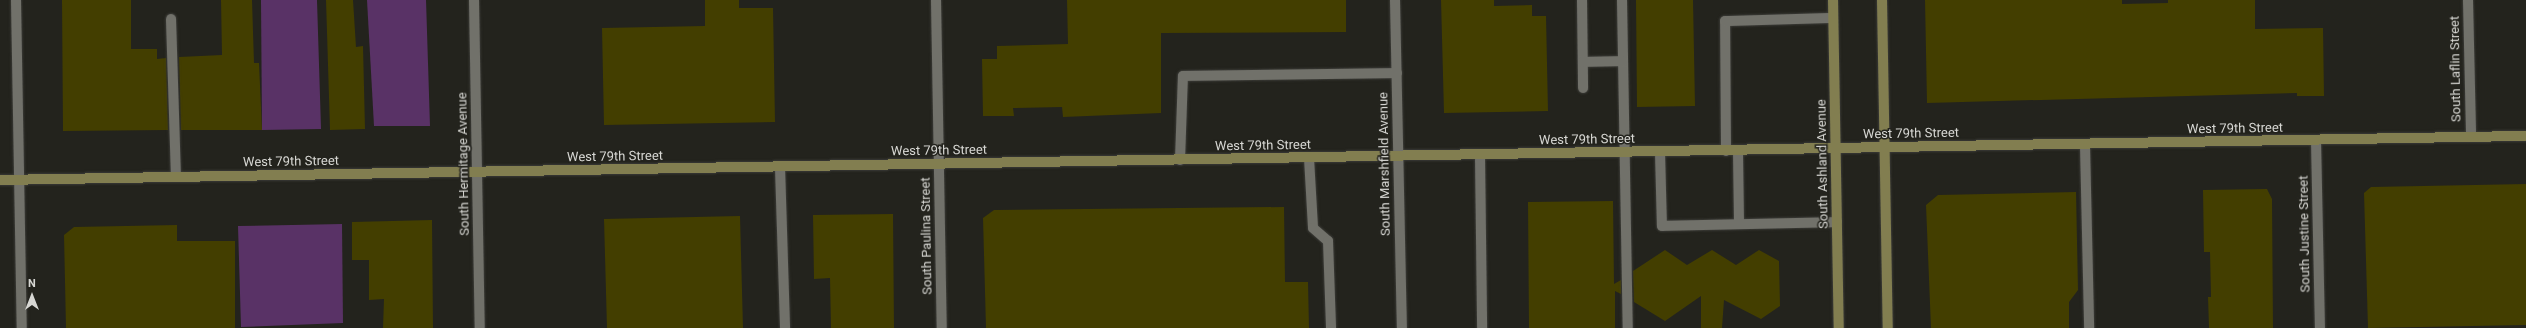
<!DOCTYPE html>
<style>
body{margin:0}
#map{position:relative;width:2526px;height:328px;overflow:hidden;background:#23231d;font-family:Roboto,sans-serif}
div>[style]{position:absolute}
.green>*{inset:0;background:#593266}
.building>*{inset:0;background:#433e00}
.roads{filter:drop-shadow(0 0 1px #3d3d39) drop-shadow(0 0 1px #3d3d39)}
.service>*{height:10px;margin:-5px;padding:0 5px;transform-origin:5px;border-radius:5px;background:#71716a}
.minor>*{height:10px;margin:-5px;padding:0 5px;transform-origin:5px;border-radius:5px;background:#71716a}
.secondary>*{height:10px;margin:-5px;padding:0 5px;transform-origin:5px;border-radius:5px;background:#827e50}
span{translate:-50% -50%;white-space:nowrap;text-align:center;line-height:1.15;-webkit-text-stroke:3px #23231d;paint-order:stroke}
.street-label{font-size:13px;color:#d7d7d3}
.north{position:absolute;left:12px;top:276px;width:40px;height:40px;-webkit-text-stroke:3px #23231d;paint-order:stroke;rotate:0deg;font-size:11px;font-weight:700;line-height:16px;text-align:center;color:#d7d7d3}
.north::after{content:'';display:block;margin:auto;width:14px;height:18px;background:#d7d7d3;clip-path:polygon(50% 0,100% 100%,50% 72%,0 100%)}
</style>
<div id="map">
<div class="green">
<i style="clip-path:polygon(261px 0,317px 0,321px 129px,262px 130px)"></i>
<i style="clip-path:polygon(367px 0,426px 0,430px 126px,374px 126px)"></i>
<i style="clip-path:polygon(342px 224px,343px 323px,241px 327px,238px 226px)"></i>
</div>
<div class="building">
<i style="clip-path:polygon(62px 0,131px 0,131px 49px,157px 49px,157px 59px,166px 58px,168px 130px,63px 131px)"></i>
<i style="clip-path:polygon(221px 0,252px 0,254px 63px,259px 63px,262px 130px,181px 130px,179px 57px,222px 55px)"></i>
<i style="clip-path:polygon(326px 0,353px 0,356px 47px,363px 46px,365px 129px,330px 130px)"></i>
<i style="clip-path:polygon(705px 0,739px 0,739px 8px,773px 8px,775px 122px,604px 125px,602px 28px,705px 26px)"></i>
<i style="clip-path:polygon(1067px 0,1346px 0,1346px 32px,1161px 33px,1161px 113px,1063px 117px,1062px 107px,1013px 108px,1014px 116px,983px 116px,982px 59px,997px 59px,997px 46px,1068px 44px)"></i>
<i style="clip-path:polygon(1441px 0,1494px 0,1494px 6px,1532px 5px,1532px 16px,1546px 16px,1548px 111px,1444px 113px)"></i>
<i style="clip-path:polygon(1636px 0,1693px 0,1695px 106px,1637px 107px)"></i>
<i style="clip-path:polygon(1925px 0,2122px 0,2122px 4px,2168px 3px,2168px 0,2255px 0,2255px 29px,2323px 28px,2324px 96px,2297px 96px,2297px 93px,1927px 103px)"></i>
<i style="clip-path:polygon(2526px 184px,2526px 325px,2368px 328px,2364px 193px,2371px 187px)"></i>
<i style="clip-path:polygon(2267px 189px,2272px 199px,2273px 328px,2209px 328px,2208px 297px,2211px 297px,2210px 252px,2204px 252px,2203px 190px)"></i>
<i style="clip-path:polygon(2076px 192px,2078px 290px,2069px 302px,2069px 328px,1931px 328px,1926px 205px,1938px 195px)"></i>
<i style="clip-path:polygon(1613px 201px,1614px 284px,1621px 280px,1621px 294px,1615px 291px,1615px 328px,1529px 328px,1528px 202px)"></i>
<i style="clip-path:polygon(1284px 207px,1285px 282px,1308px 282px,1309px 328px,986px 328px,983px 218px,994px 210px)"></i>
<i style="clip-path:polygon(893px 214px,894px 328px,831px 328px,830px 278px,814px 279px,813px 215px)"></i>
<i style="clip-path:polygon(740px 216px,743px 328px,607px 328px,604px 219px)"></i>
<i style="clip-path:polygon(432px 220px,433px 328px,383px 328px,384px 299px,369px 300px,369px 260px,352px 260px,352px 222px)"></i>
<i style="clip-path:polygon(177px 225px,177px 241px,235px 241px,235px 328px,66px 328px,64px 235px,74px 227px)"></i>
<i style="clip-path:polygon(1665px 250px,1687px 265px,1712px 250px,1736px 265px,1759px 250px,1779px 261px,1780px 306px,1761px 319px,1724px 300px,1722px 328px,1701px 328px,1701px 296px,1665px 321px,1634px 302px,1633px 271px)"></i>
</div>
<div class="roads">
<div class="service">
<i style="left:1582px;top:0;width:88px;rotate:89.3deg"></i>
<i style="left:1622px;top:0;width:328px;rotate:89deg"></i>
<i style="left:171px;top:19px;width:158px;rotate:88.2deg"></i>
<i style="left:1583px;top:62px;width:40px;rotate:-1.4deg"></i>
<i style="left:2085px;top:145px;width:183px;rotate:88.7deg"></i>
<i style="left:1726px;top:151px;width:130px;rotate:-90.4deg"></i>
<i style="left:1725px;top:21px;width:108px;rotate:-1.6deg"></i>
<i style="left:1738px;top:151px;width:73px;rotate:89.2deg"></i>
<i style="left:1660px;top:152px;width:74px;rotate:88.5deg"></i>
<i style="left:1662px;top:226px;width:175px;rotate:-1.3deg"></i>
<i style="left:1480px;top:155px;width:173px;rotate:89.3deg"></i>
<i style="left:1309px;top:158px;width:70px;rotate:86.7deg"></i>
<i style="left:1313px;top:228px;width:20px;rotate:41deg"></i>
<i style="left:1328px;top:241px;width:87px;rotate:88deg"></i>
<i style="left:1180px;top:160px;width:84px;rotate:-88deg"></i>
<i style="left:1183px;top:76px;width:214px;rotate:-0.8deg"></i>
<i style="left:780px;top:167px;width:161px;rotate:88.2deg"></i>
</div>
<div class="minor">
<i style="left:16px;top:0;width:328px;rotate:89deg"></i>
<i style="left:474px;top:0;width:328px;rotate:89deg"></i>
<i style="left:936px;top:0;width:328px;rotate:89deg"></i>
<i style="left:1395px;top:0;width:328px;rotate:88.8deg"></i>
<i style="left:2468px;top:0;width:137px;rotate:88.7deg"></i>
<i style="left:2316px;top:140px;width:188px;rotate:88.8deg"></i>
</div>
<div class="secondary">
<i style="left:1833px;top:0;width:328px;rotate:89deg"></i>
<i style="left:1882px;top:0;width:328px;rotate:89deg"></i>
<i style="left:0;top:180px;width:2526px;rotate:-1deg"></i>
</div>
</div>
<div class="street-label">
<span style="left:2456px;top:69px;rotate:-91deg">South Laflin Street</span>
<span style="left:2235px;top:129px;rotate:-1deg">West 79th Street</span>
<span style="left:1911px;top:134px;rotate:-1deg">West 79th Street</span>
<span style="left:1587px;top:140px;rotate:-1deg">West 79th Street</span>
<span style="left:1263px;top:146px;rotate:-1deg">West 79th Street</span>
<span style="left:939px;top:151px;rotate:-1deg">West 79th Street</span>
<span style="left:615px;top:157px;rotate:-1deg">West 79th Street</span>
<span style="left:291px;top:162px;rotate:-1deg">West 79th Street</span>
<span style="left:464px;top:164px;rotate:-91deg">South Hermitage Avenue</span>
<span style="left:1385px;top:164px;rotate:-91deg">South Marshfield Avenue</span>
<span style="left:1823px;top:164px;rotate:-91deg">South Ashland Avenue</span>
<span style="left:2305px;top:234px;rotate:-91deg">South Justine Street</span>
<span style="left:927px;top:236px;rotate:-91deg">South Paulina Street</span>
</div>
<div class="north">N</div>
</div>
